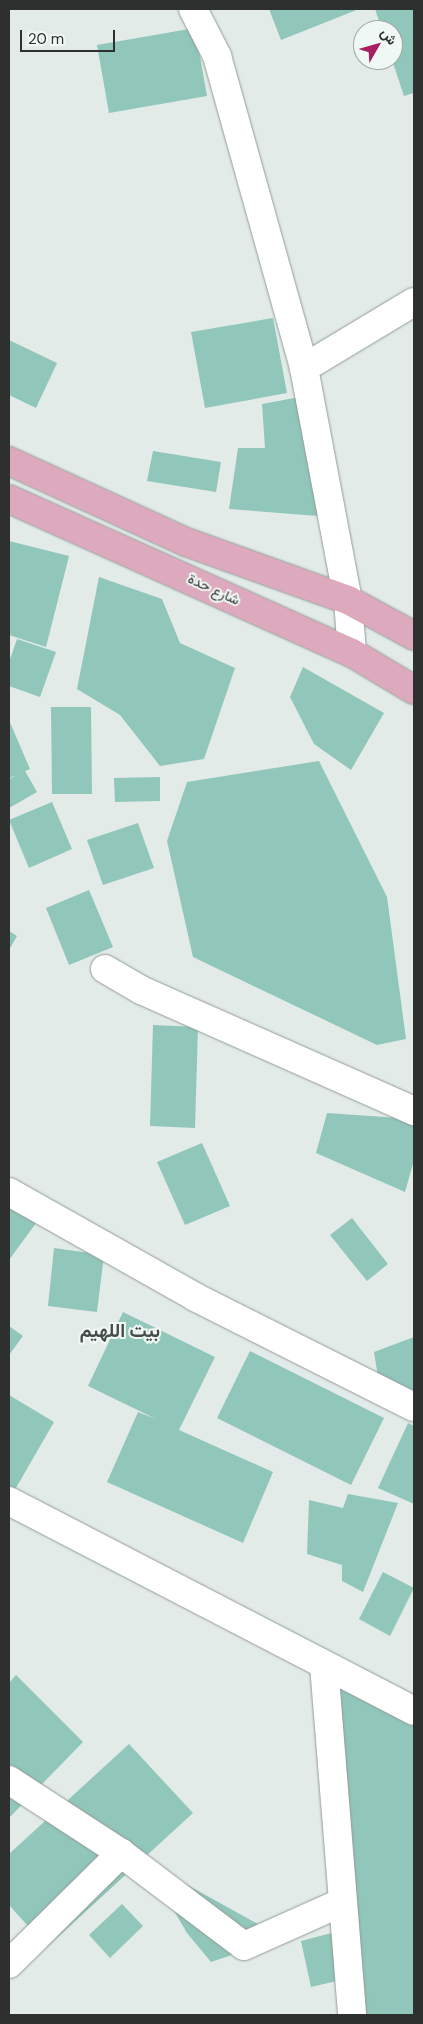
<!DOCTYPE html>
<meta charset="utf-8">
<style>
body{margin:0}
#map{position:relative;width:423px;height:2024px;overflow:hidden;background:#e3ebe9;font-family:"DM Sans",Vazirmatn,sans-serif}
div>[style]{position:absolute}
.building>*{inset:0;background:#91c6ba}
.roads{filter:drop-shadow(0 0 1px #949b99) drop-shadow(0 0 1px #949b99)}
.minor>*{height:28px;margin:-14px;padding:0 14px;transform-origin:14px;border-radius:14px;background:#fff}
.major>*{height:28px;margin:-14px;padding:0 14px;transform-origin:14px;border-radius:14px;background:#dda9bc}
span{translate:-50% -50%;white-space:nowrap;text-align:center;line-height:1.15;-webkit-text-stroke:4px #f0f8f6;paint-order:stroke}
.street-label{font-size:14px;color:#2d302f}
.district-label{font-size:19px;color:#454b49;font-weight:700}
.frame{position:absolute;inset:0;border:10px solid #2d302f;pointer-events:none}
.north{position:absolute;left:353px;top:20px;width:50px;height:50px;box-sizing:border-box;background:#f0f8f6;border:1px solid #a2a8a6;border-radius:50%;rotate:52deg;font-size:14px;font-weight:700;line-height:20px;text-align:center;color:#2d302f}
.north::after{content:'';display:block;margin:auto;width:18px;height:22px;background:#a91e61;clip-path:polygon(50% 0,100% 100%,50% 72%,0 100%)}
.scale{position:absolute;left:20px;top:30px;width:95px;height:22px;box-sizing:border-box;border:2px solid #2d302f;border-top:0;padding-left:6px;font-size:15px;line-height:18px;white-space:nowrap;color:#2d302f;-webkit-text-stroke:4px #f0f8f6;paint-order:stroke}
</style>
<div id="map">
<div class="building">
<i style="clip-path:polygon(269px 9px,359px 9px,281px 40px)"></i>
<i style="clip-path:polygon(375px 9px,414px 9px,414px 93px,404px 96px,392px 60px,393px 30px,382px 30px)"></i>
<i style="clip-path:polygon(195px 28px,207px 96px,109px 113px,97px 45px)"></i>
<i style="clip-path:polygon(273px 318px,287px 393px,205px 408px,191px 332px)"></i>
<i style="clip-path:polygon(9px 340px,57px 363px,36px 408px,9px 395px)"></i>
<i style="clip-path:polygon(305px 396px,331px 517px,229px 509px,238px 448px,265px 448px,262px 404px)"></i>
<i style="clip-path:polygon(153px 451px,221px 462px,216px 492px,147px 481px)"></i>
<i style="clip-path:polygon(9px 541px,69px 556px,46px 647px,9px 635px)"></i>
<i style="clip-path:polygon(99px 577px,162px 599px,180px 643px,235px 668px,204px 759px,160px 766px,120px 715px,77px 689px)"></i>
<i style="clip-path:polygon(17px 639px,56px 652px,40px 697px,9px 686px,9px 662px)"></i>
<i style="clip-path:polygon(303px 667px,384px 713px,351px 770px,314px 744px,290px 697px)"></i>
<i style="clip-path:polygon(51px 707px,91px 707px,92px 794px,52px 794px)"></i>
<i style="clip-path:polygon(9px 720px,30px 769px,25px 771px,37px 792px,9px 808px,9px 779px,17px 775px,9px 778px)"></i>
<i style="clip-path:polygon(319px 761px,387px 897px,406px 1039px,377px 1045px,193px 957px,167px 841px,187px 782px)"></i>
<i style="clip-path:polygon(160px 777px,160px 801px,115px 802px,114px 778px)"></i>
<i style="clip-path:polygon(52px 802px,72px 849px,29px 868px,9px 820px)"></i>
<i style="clip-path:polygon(138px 823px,154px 868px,103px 885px,87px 840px)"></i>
<i style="clip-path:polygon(89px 890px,113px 947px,69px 965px,46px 908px)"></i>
<i style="clip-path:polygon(9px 931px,17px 936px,9px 950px)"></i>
<i style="clip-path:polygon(153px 1025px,198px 1027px,195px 1128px,150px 1126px)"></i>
<i style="clip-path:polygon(327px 1113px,414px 1119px,414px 1160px,405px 1192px,316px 1153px)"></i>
<i style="clip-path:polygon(202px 1143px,230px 1206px,185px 1225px,157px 1162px)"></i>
<i style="clip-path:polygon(9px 1198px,39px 1219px,9px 1260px)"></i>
<i style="clip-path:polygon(352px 1218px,388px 1264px,367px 1281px,330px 1235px)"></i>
<i style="clip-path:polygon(54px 1248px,104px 1255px,97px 1312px,48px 1306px)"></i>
<i style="clip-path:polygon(123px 1312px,215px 1357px,179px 1430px,273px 1472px,243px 1543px,107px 1482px,138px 1412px,156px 1419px,88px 1386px)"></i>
<i style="clip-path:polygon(9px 1326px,23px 1336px,9px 1355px)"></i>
<i style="clip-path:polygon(414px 1337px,414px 1392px,378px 1377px,374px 1352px)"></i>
<i style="clip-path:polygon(250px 1351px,384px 1418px,351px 1485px,217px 1418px)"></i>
<i style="clip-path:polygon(9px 1395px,54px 1422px,9px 1500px)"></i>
<i style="clip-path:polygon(408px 1423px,414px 1426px,414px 1504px,378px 1488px)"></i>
<i style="clip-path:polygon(348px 1494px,398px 1503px,363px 1592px,342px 1581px,342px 1565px,307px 1554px,309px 1500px,343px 1508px)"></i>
<i style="clip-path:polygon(383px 1572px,414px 1588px,390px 1636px,359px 1619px)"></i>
<i style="clip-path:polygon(324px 1665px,414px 1711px,414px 2015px,352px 2015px)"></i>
<i style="clip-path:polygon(16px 1675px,83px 1742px,9px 1818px,9px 1683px)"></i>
<i style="clip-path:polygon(129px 1744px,193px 1813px,47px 1947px,9px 1905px,9px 1854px)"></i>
<i style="clip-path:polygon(155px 1867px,267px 1929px,268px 1943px,211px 1962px,187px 1933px,152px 1873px)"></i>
<i style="clip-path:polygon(122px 1904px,143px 1926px,110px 1958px,89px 1935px)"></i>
<i style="clip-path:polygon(339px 1931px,341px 1980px,311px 1987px,301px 1941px)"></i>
</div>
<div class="roads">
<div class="minor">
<i style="left:193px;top:9px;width:53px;rotate:62.9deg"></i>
<i style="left:217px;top:56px;width:324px;rotate:74.4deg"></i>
<i style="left:304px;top:368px;width:236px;rotate:79.3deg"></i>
<i style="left:348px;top:600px;width:53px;rotate:85.7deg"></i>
<i style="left:304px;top:368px;width:128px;rotate:-31deg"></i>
<i style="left:105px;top:969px;width:42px;rotate:30.3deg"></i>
<i style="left:141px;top:990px;width:299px;rotate:23.9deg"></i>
<i style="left:9px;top:1192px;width:214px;rotate:29.4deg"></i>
<i style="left:195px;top:1297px;width:245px;rotate:26.7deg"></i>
<i style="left:9px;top:1501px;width:456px;rotate:27.4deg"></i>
<i style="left:324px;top:1665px;width:351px;rotate:85.4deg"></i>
<i style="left:9px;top:1780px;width:134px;rotate:33.1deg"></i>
<i style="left:121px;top:1853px;width:154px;rotate:37.1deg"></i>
<i style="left:244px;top:1946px;width:108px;rotate:-24deg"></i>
<i style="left:9px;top:1964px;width:158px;rotate:-44.7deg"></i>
</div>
<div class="major">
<i style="left:9px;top:461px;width:195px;rotate:24.6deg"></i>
<i style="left:186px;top:542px;width:172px;rotate:19.7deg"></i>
<i style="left:348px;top:600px;width:75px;rotate:28.6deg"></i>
<i style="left:9px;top:499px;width:376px;rotate:24.2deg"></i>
<i style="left:352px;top:653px;width:72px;rotate:30.8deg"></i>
</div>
</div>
<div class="street-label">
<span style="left:214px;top:589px;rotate:25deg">شارع حدة</span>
</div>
<div class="district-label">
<span style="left:120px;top:1331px">بيت اللهيم</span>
</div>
<div class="frame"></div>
<div class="north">ش</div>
<div class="scale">20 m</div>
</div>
